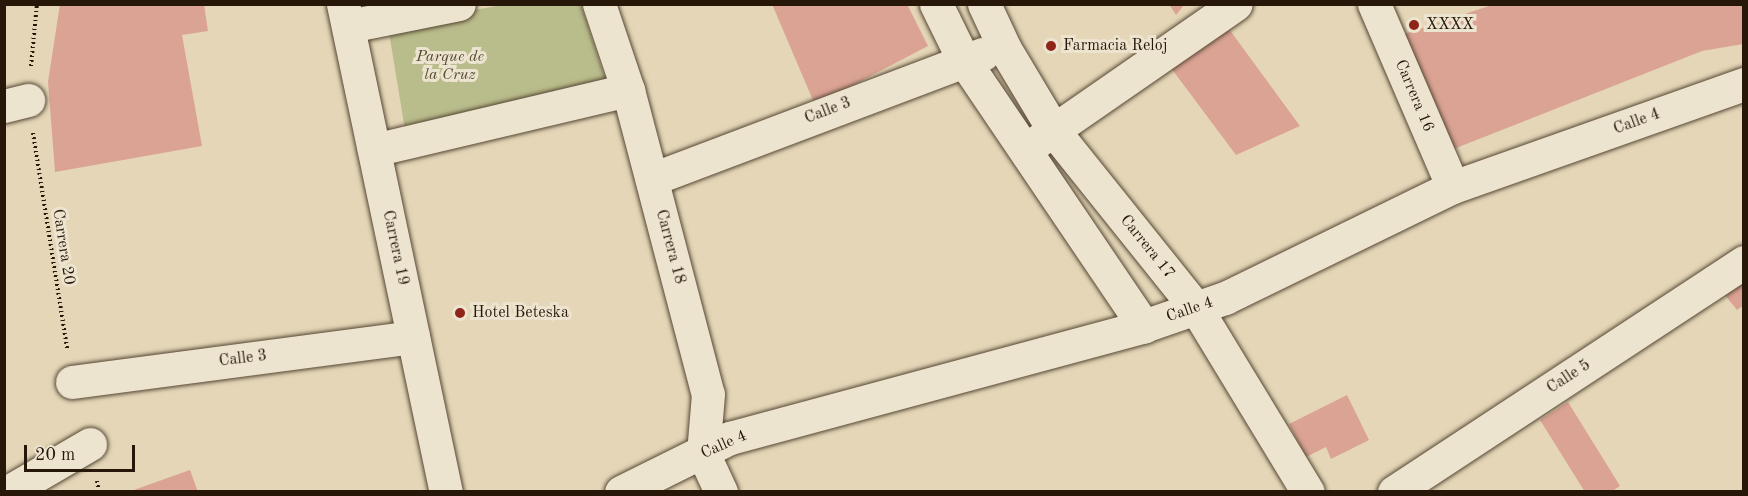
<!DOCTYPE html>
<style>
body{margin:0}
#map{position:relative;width:1748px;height:496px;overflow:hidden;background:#e4d6b7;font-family:"Old Standard TT",serif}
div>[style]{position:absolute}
.green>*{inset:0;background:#b9bc8b}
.building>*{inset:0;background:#dba394}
.path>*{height:4px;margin-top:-2px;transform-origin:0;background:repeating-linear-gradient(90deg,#261708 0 1.5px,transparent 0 4.5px)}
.roads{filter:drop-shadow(0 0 2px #564734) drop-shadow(0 0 2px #564734)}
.minor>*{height:33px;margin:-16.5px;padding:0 16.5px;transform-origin:16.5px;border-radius:16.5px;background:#ede4d0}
.dots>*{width:16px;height:16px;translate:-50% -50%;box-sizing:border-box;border:3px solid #ede4d0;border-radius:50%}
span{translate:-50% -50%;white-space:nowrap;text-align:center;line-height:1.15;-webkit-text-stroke:6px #ede4d0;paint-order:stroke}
.poi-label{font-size:16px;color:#261708}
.left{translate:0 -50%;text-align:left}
.park-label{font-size:16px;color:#52492f;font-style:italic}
.street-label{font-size:16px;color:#261708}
.frame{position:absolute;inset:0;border:6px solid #261708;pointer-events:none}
.scale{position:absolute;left:24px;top:445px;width:111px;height:27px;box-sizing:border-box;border:3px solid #261708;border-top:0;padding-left:8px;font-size:18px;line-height:21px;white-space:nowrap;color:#261708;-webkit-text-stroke:4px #ede4d0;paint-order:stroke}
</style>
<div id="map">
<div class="green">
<i style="clip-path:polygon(502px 5px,581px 5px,606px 82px,405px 130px,388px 26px)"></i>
</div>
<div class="building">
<i style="clip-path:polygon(60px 4px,204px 4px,208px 31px,182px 35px,202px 146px,55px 172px,48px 82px)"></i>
<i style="clip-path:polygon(772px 4px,907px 4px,928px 46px,815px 105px)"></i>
<i style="clip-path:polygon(1169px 4px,1185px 4px,1176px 15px)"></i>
<i style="clip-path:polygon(1495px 4px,1743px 4px,1743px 44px,1702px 51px,1451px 150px,1401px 35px)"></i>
<i style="clip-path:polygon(1229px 29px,1300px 126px,1236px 155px,1168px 64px)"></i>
<i style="clip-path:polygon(1743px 280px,1743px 306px,1737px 310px,1724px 294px)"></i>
<i style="clip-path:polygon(1347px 395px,1369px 440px,1331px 459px,1326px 447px,1306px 457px,1289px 424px)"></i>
<i style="clip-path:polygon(1568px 402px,1620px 486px,1611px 492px,1585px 492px,1540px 420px)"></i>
<i style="clip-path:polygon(190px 470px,198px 492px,132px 492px,131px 491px)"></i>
</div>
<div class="path">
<i style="left:31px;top:66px;width:62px;rotate:-84.5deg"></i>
<i style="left:33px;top:133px;width:218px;rotate:81deg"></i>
<i style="left:97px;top:481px;width:11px;rotate:80deg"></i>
</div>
<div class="roads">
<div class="minor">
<i style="left:343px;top:4px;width:499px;rotate:78.1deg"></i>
<i style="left:599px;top:4px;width:91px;rotate:71.4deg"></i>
<i style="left:628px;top:90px;width:314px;rotate:75.3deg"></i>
<i style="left:708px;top:394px;width:59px;rotate:94.8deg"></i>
<i style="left:703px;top:453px;width:43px;rotate:65.2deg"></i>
<i style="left:936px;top:4px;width:61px;rotate:63.9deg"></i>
<i style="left:963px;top:59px;width:323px;rotate:55.9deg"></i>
<i style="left:984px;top:4px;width:50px;rotate:65deg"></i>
<i style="left:1005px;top:49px;width:96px;rotate:59.1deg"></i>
<i style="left:1054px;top:131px;width:227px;rotate:51.3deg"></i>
<i style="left:1196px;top:308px;width:215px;rotate:58.7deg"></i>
<i style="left:1374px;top:4px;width:199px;rotate:66.7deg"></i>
<i style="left:349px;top:26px;width:112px;rotate:-11.3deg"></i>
<i style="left:4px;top:106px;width:25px;rotate:-14deg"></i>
<i style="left:1035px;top:143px;width:244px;rotate:-34.7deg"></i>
<i style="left:374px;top:150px;width:261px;rotate:-13.3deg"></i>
<i style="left:652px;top:179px;width:354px;rotate:-20.7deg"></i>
<i style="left:72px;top:382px;width:344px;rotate:-7.5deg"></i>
<i style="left:8px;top:492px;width:95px;rotate:-30.3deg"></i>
<i style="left:621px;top:492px;width:122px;rotate:-26.4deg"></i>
<i style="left:730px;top:438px;width:429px;rotate:-15.1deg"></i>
<i style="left:1144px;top:326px;width:86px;rotate:-19.1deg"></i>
<i style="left:1225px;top:298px;width:254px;rotate:-26deg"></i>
<i style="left:1453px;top:187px;width:309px;rotate:-19.5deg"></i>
<i style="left:1394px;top:492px;width:419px;rotate:-33.3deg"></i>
</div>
</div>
<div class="dots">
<i style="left:1414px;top:25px;background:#8f2418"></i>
<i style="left:1051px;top:46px;background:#8f2418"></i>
<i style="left:460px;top:313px;background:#8f2418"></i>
</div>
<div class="poi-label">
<span class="left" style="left:1426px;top:25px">XXXX</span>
<span class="left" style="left:1063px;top:46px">Farmacia Reloj</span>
<span class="left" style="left:472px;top:313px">Hotel Beteska</span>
</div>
<div class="park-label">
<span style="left:450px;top:66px">Parque de<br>la Cruz</span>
</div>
<div class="street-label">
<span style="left:1414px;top:96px;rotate:67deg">Carrera 16</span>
<span style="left:828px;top:111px;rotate:-21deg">Calle 3</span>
<span style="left:1637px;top:122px;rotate:-20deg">Calle 4</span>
<span style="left:63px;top:247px;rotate:81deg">Carrera 20</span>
<span style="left:670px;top:247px;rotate:75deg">Carrera 18</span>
<span style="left:1147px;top:247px;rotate:51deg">Carrera 17</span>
<span style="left:395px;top:248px;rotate:78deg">Carrera 19</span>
<span style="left:1190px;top:310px;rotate:-19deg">Calle 4</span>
<span style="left:243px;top:359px;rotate:-7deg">Calle 3</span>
<span style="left:1569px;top:377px;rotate:-33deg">Calle 5</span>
<span style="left:724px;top:445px;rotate:-24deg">Calle 4</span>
</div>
<div class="frame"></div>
<div class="scale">20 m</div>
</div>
